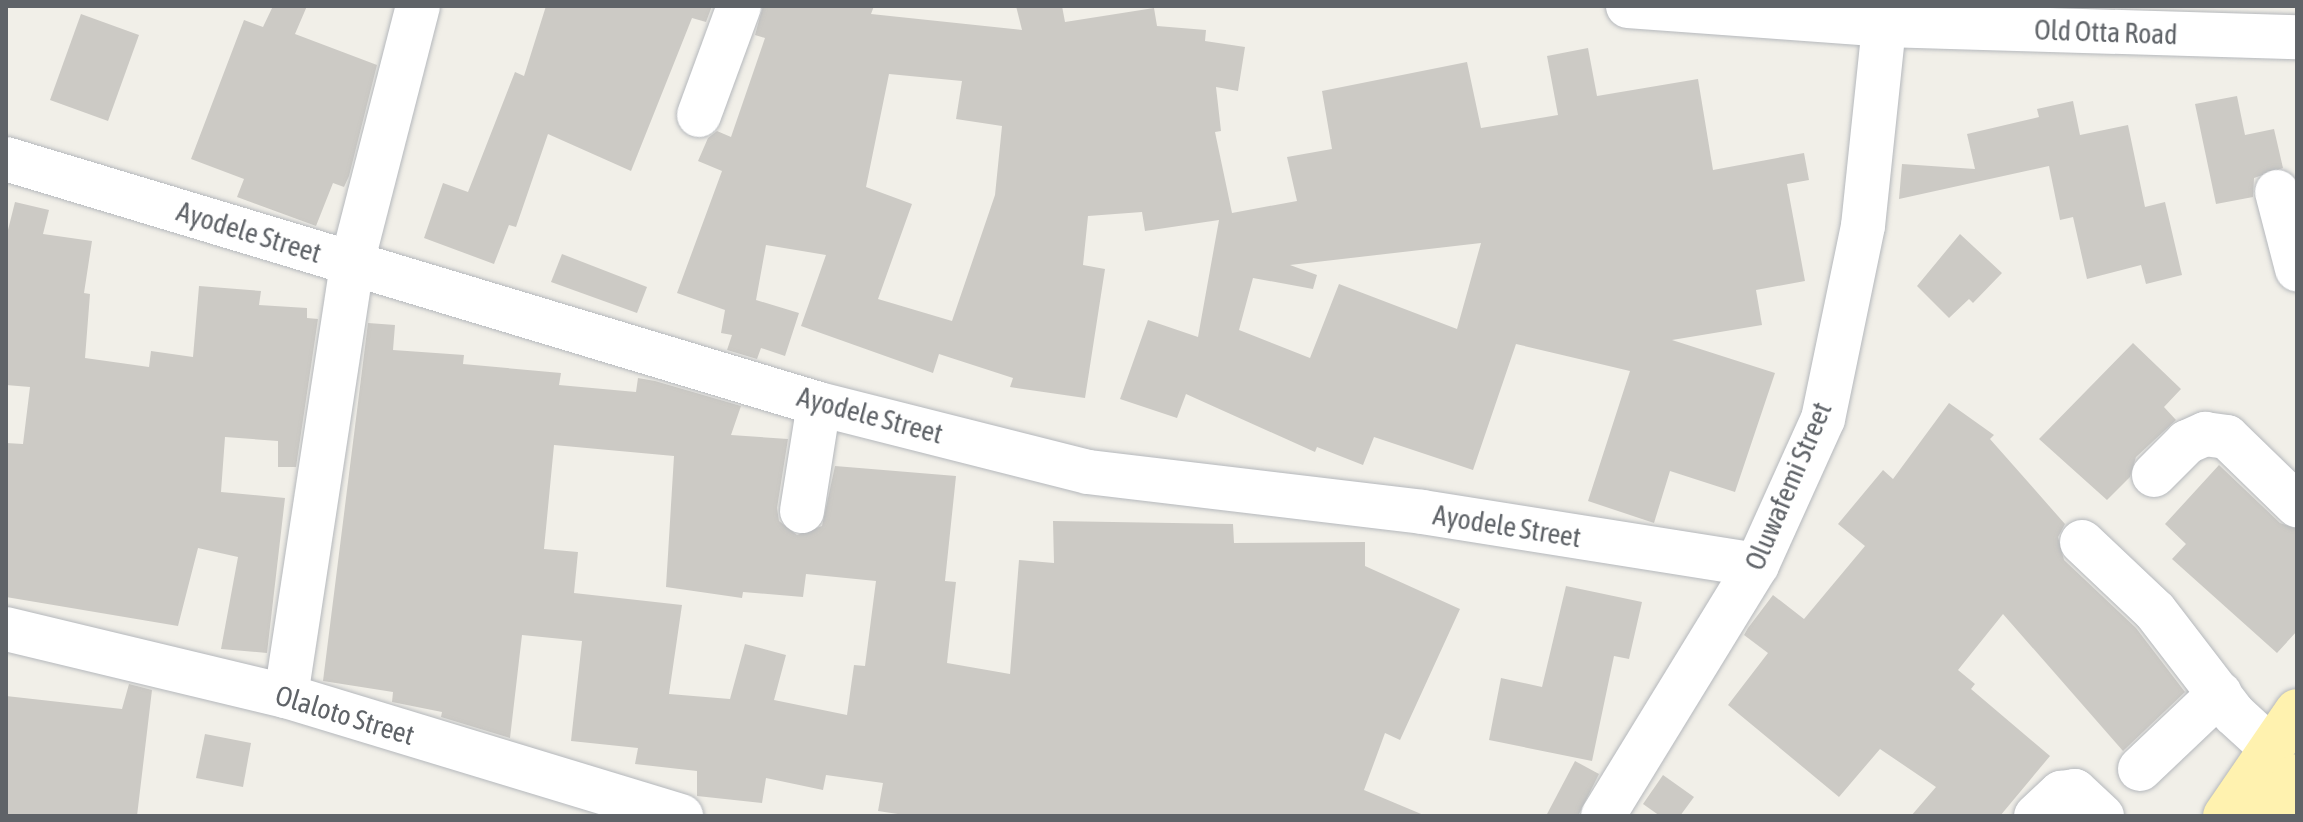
<!DOCTYPE html>
<style>
body{margin:0}
#map{position:relative;width:2303px;height:822px;overflow:hidden;background:#f1efe8;font-family:"Asap Condensed",sans-serif}
div>[style]{position:absolute}
.building>*{inset:0;background:#cccac5}
.roads{filter:drop-shadow(0 0 2px #b5b8bc) drop-shadow(0 0 2px #b5b8bc)}
.minor>*{height:44px;margin:-22px;padding:0 22px;transform-origin:22px;border-radius:22px;background:#fff}
.major>*{height:44px;margin:-22px;padding:0 22px;transform-origin:22px;border-radius:22px;background:#fff2af}
span{translate:-50% -50%;white-space:nowrap;text-align:center;line-height:1.15;-webkit-text-stroke:6px #fff;paint-order:stroke}
.street-label{font-size:28px;color:#5f6368}
.frame{position:absolute;inset:0;border:8px solid #5f6368;pointer-events:none}
</style>
<div id="map">
<div class="building">
<i style="clip-path:polygon(273px 6px,307px 6px,295px 34px,377px 65px,349px 176px,344px 187px,333px 183px,316px 226px,237px 197px,244px 179px,191px 159px,244px 20px,263px 27px)"></i>
<i style="clip-path:polygon(546px 6px,712px 6px,706px 22px,692px 18px,631px 171px,548px 134px,516px 227px,509px 225px,494px 264px,424px 238px,443px 183px,468px 192px,515px 72px,524px 76px)"></i>
<i style="clip-path:polygon(evenodd,763px 6px,874px 6px,871px 14px,1022px 30px,1016px 6px,1062px 6px,1065px 22px,1154px 8px,1157px 26px,1206px 30px,1205px 41px,1245px 47px,1238px 91px,1216px 87px,1221px 131px,1215px 132px,1232px 213px,1297px 201px,1287px 157px,1332px 149px,1322px 91px,1467px 62px,1481px 128px,1558px 115px,1547px 56px,1588px 48px,1597px 96px,1698px 79px,1713px 170px,1804px 153px,1809px 180px,1787px 184px,1805px 281px,1756px 290px,1762px 325px,1672px 340px,1775px 373px,1735px 492px,1670px 471px,1654px 523px,1588px 501px,1630px 371px,1516px 344px,1473px 470px,1374px 437px,1363px 465px,1317px 447px,1315px 452px,1186px 394px,1177px 418px,1120px 399px,1148px 320px,1198px 337px,1219px 220px,1145px 231px,1142px 212px,1088px 216px,1083px 265px,1105px 269px,1085px 398px,1010px 387px,1013px 378px,939px 354px,933px 373px,801px 326px,826px 255px,766px 245px,756px 300px,799px 313px,785px 356px,761px 348px,757px 359px,727px 350px,732px 335px,721px 333px,725px 310px,677px 293px,722px 171px,698px 161px,708px 138px,717px 131px,731px 137px,765px 38px,755px 35px,763px 6px,889px 74px,962px 81px,956px 119px,1002px 126px,995px 195px,952px 321px,878px 299px,912px 204px,866px 187px,889px 74px,763px 6px,1481px 243px,1457px 329px,1339px 284px,1310px 358px,1239px 330px,1253px 278px,1313px 289px,1317px 275px,1290px 265px,1481px 243px)"></i>
<i style="clip-path:polygon(81px 14px,139px 35px,108px 121px,50px 100px)"></i>
<i style="clip-path:polygon(2237px 96px,2245px 135px,2274px 129px,2283px 168px,2254px 178px,2253px 197px,2216px 204px,2195px 104px)"></i>
<i style="clip-path:polygon(2073px 101px,2080px 135px,2128px 125px,2145px 207px,2165px 202px,2182px 275px,2146px 284px,2141px 265px,2087px 279px,2073px 217px,2060px 220px,2049px 166px,1899px 199px,1902px 164px,1975px 169px,1967px 134px,2039px 117px,2037px 109px)"></i>
<i style="clip-path:polygon(15px 202px,49px 210px,43px 234px,92px 241px,84px 293px,90px 294px,85px 358px,149px 367px,151px 351px,193px 357px,199px 286px,261px 291px,259px 305px,307px 308px,307px 318px,318px 319px,296px 467px,278px 467px,278px 441px,225px 437px,221px 492px,285px 498px,267px 653px,221px 649px,238px 557px,198px 548px,178px 626px,6px 597px,6px 443px,23px 444px,30px 387px,6px 385px,6px 238px)"></i>
<i style="clip-path:polygon(1960px 234px,2002px 273px,1973px 303px,1969px 299px,1949px 318px,1917px 286px)"></i>
<i style="clip-path:polygon(562px 254px,647px 287px,637px 313px,551px 282px)"></i>
<i style="clip-path:polygon(evenodd,368px 323px,395px 325px,393px 350px,464px 355px,463px 364px,561px 373px,559px 385px,636px 392px,638px 378px,655px 381px,741px 406px,731px 435px,788px 439px,777px 508px,779px 521px,797px 535px,822px 526px,835px 466px,956px 476px,945px 581px,956px 582px,947px 663px,1010px 674px,1019px 560px,1054px 563px,1053px 521px,1233px 524px,1234px 543px,1365px 542px,1365px 566px,1460px 609px,1400px 740px,1385px 733px,1364px 790px,1426px 816px,911px 816px,878px 811px,883px 783px,826px 775px,823px 790px,766px 778px,762px 803px,697px 796px,697px 771px,635px 764px,638px 748px,571px 741px,582px 641px,522px 635px,510px 738px,441px 717px,442px 712px,392px 702px,393px 692px,323px 681px,368px 323px,554px 445px,674px 456px,666px 587px,742px 598px,743px 592px,803px 597px,806px 574px,876px 581px,865px 666px,854px 665px,847px 715px,774px 700px,786px 655px,745px 644px,730px 699px,669px 694px,682px 605px,574px 593px,578px 552px,544px 549px,554px 445px)"></i>
<i style="clip-path:polygon(2133px 343px,2181px 389px,2164px 407px,2176px 420px,2136px 457px,2130px 477px,2107px 500px,2039px 439px)"></i>
<i style="clip-path:polygon(1949px 403px,1994px 435px,1990px 439px,2065px 524px,2058px 537px,2064px 560px,2136px 628px,2185px 692px,2123px 751px,2003px 614px,1958px 670px,1975px 684px,1971px 689px,2050px 756px,2000px 816px,1911px 816px,1936px 787px,1880px 749px,1839px 797px,1728px 705px,1768px 653px,1744px 635px,1748px 628px,1773px 595px,1804px 619px,1865px 546px,1838px 524px,1883px 470px,1893px 479px)"></i>
<i style="clip-path:polygon(2219px 465px,2280px 523px,2297px 529px,2297px 631px,2277px 653px,2172px 559px,2186px 544px,2165px 524px)"></i>
<i style="clip-path:polygon(1566px 586px,1642px 602px,1629px 659px,1614px 656px,1592px 761px,1489px 740px,1501px 678px,1542px 687px)"></i>
<i style="clip-path:polygon(129px 684px,152px 690px,137px 816px,6px 816px,6px 696px,122px 709px)"></i>
<i style="clip-path:polygon(205px 734px,251px 743px,243px 787px,196px 778px)"></i>
<i style="clip-path:polygon(1575px 761px,1599px 774px,1578px 816px,1546px 816px)"></i>
<i style="clip-path:polygon(1663px 775px,1694px 797px,1680px 816px,1660px 816px,1643px 804px)"></i>
</div>
<div class="roads">
<div class="minor">
<i style="left:1628px;top:6px;width:257px;rotate:4.2deg"></i>
<i style="left:1884px;top:25px;width:413px;rotate:1.7deg"></i>
<i style="left:699px;top:115px;width:116px;rotate:-69.8deg"></i>
<i style="left:6px;top:159px;width:849px;rotate:16.77deg"></i>
<i style="left:819px;top:404px;width:277px;rotate:14.2deg"></i>
<i style="left:1088px;top:472px;width:336px;rotate:6.8deg"></i>
<i style="left:1422px;top:512px;width:339px;rotate:9deg"></i>
<i style="left:2277px;top:192px;width:80px;rotate:75.4deg"></i>
<i style="left:2154px;top:475px;width:47px;rotate:-45deg"></i>
<i style="left:2187px;top:442px;width:20px;rotate:-24deg"></i>
<i style="left:2205px;top:434px;width:22px;rotate:8deg"></i>
<i style="left:2227px;top:437px;width:98px;rotate:44.2deg"></i>
<i style="left:802px;top:511px;width:108px;rotate:-81deg"></i>
<i style="left:2082px;top:542px;width:100px;rotate:43.4deg"></i>
<i style="left:2155px;top:611px;width:130px;rotate:52.5deg"></i>
<i style="left:2234px;top:714px;width:49px;rotate:42.5deg"></i>
<i style="left:6px;top:629px;width:288px;rotate:13.5deg"></i>
<i style="left:286px;top:696px;width:413px;rotate:16.9deg"></i>
<i style="left:286px;top:696px;width:438px;rotate:-81.3deg"></i>
<i style="left:352px;top:263px;width:265px;rotate:-75.6deg"></i>
<i style="left:2140px;top:769px;width:110px;rotate:-43.5deg"></i>
<i style="left:1603px;top:816px;width:294px;rotate:-58.5deg"></i>
<i style="left:1757px;top:565px;width:160px;rotate:-65.7deg"></i>
<i style="left:1823px;top:419px;width:197px;rotate:-78.3deg"></i>
<i style="left:1863px;top:226px;width:202px;rotate:-84deg"></i>
<i style="left:2036px;top:816px;width:34px;rotate:-43deg"></i>
<i style="left:2061px;top:793px;width:14px;rotate:-8deg"></i>
<i style="left:2075px;top:791px;width:37px;rotate:43deg"></i>
</div>
<div class="major">
<i style="left:2225px;top:816px;width:127px;rotate:-55.6deg"></i>
<i style="left:2268px;top:816px;width:49px;rotate:-54.1deg"></i>
</div>
</div>
<div class="street-label">
<span style="left:2106px;top:32px;rotate:2deg">Old Otta Road</span>
<span style="left:249px;top:232px;rotate:17deg">Ayodele Street</span>
<span style="left:870px;top:415px;rotate:15deg">Ayodele Street</span>
<span style="left:1788px;top:486px;rotate:-67deg">Oluwafemi Street</span>
<span style="left:1507px;top:526px;rotate:9deg">Ayodele Street</span>
<span style="left:345px;top:715px;rotate:17deg">Olaloto Street</span>
</div>
<div class="frame"></div>
</div>
